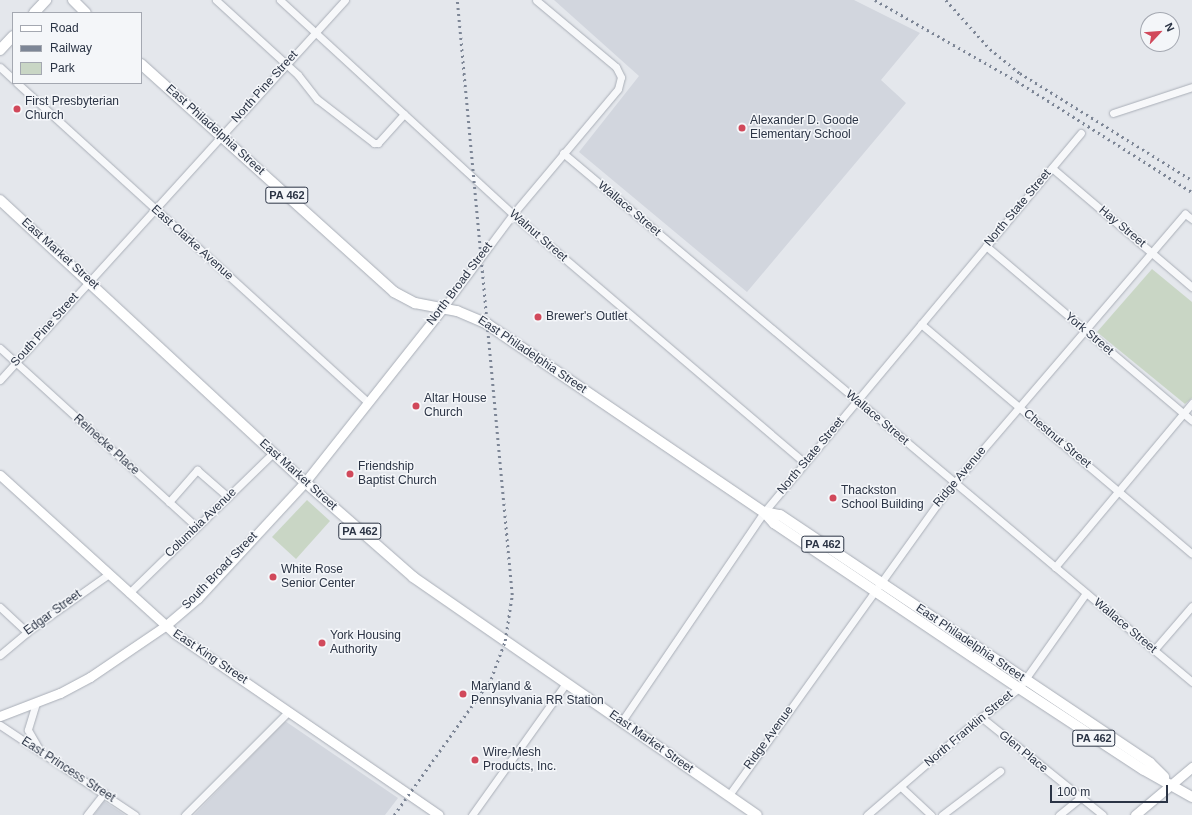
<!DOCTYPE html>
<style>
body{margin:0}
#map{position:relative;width:1192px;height:815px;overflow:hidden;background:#e4e7ec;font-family:Helvetica,sans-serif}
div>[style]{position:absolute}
.built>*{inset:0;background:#d2d6de}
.green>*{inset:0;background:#c9d6c5}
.roads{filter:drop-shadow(0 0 1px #a9aeb7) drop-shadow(0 0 1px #a9aeb7)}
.street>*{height:7px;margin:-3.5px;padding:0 3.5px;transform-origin:3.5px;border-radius:3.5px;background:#f7f8fa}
.secondary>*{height:9px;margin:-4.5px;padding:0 4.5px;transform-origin:4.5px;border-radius:4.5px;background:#fff}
.primary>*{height:10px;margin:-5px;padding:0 5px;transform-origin:5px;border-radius:5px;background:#fff}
.rail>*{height:2.5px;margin-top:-1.25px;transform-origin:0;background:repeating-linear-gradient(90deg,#7d8696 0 2px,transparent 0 6px)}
.dots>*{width:11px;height:11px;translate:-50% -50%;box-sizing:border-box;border:2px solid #f4f6f9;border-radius:50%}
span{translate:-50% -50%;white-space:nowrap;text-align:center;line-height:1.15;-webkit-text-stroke:3px #f4f6f9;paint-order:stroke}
.shield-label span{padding:1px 3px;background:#f4f6f9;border:1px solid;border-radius:3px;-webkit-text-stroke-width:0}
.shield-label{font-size:11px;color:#2b3445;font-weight:700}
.street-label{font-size:12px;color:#2b3445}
.poi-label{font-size:12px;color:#2b3445}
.left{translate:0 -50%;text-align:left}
.legend{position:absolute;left:12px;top:12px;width:130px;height:72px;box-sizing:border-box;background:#f4f6f9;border:1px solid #a4a8b1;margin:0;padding:5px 7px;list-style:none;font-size:12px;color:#2b3445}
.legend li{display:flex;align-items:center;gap:8px;height:20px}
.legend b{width:20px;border:1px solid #a4a8b1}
.north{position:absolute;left:1140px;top:12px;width:40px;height:40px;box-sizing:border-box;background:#f4f6f9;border:1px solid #a4a8b1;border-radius:50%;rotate:64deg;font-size:11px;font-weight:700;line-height:16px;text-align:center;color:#2b3445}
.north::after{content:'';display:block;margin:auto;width:14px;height:18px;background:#d1495b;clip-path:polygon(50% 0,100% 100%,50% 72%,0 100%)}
.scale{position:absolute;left:1050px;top:785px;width:118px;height:18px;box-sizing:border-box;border:2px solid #2b3445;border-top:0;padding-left:5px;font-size:12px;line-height:14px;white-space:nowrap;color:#2b3445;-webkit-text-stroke:3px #f4f6f9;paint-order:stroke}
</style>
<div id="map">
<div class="built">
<i style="clip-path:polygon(554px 0,854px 0,920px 33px,881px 80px,906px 103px,747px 292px,579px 152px,639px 76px)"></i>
<i style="clip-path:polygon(285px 721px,398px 798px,385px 815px,194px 815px)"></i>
<i style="clip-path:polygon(104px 801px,125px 815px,94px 815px)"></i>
</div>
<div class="green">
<i style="clip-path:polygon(1152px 269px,1192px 302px,1192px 398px,1185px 404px,1097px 332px)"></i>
<i style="clip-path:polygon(307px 500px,330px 521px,296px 559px,272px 537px)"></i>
</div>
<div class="roads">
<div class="street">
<i style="left:216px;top:0;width:111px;rotate:42.4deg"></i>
<i style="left:298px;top:75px;width:31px;rotate:52deg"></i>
<i style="left:317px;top:99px;width:72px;rotate:37.7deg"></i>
<i style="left:374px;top:143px;width:4px"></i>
<i style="left:378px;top:143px;width:39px;rotate:-48deg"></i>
<i style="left:280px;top:0;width:331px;rotate:42.6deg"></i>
<i style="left:524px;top:224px;width:369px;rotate:40.4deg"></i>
<i style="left:0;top:67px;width:18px;rotate:43deg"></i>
<i style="left:17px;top:83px;width:474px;rotate:42.3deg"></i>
<i style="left:1113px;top:113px;width:83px;rotate:-18.2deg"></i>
<i style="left:563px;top:153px;width:822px;rotate:40.06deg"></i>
<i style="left:1052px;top:168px;width:184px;rotate:40.4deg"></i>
<i style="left:986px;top:246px;width:270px;rotate:40.3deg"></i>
<i style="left:443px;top:308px;width:117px;rotate:-53.3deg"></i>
<i style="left:513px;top:214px;width:163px;rotate:-50deg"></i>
<i style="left:618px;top:89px;width:12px;rotate:-76deg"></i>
<i style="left:621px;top:77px;width:11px;rotate:-117deg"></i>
<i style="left:616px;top:67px;width:104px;rotate:-140.1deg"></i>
<i style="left:921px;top:324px;width:355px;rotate:40.3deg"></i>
<i style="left:0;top:348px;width:266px;rotate:42.3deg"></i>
<i style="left:0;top:380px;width:513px;rotate:-47.76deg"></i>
<i style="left:169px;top:502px;width:43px;rotate:-48.8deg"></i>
<i style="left:197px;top:470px;width:41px;rotate:41.1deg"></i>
<i style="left:1055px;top:567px;width:214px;rotate:-50.1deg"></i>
<i style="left:129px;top:593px;width:201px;rotate:-44.2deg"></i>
<i style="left:0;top:607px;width:37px;rotate:43deg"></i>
<i style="left:1154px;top:650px;width:58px;rotate:-49.2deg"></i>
<i style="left:0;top:655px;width:35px;rotate:-40deg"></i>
<i style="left:27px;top:632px;width:100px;rotate:-35.3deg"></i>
<i style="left:36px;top:703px;width:28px;rotate:107deg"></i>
<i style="left:28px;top:730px;width:24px;rotate:60deg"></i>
<i style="left:981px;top:717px;width:156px;rotate:38.8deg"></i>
<i style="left:622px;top:721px;width:253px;rotate:-55.8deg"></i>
<i style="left:764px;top:512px;width:494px;rotate:-50.1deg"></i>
<i style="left:0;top:725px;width:162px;rotate:33.7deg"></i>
<i style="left:901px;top:787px;width:41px;rotate:43deg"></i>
<i style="left:729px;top:795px;width:368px;rotate:-54.4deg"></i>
<i style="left:943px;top:496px;width:372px;rotate:-49.4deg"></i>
<i style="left:1185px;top:214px;width:9px;rotate:36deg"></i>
<i style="left:87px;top:815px;width:28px;rotate:-52deg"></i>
<i style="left:185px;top:815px;width:146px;rotate:-45deg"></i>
<i style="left:472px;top:815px;width:162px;rotate:-54.5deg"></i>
<i style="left:867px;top:815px;width:135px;rotate:-40.8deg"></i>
<i style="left:969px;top:727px;width:63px;rotate:-38deg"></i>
<i style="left:1019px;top:688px;width:116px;rotate:-54.8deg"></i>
<i style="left:942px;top:815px;width:73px;rotate:-37.2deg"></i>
<i style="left:1059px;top:815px;width:27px;rotate:-39deg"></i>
</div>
<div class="secondary">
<i style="left:0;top:475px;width:235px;rotate:42.2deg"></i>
<i style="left:174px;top:633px;width:321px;rotate:34.5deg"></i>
<i style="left:0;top:716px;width:64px;rotate:-21deg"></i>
<i style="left:60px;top:693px;width:34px;rotate:-28deg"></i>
<i style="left:90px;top:677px;width:91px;rotate:-34.2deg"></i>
<i style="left:165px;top:626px;width:43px;rotate:-40.3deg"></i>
<i style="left:198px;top:598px;width:158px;rotate:-47.3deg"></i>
<i style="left:305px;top:482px;width:222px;rotate:-51.6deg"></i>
<i style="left:1135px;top:815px;width:75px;rotate:-40.1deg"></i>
</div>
<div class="primary">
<i style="left:73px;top:0;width:18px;rotate:45deg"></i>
<i style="left:34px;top:13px;width:18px;rotate:-47deg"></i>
<i style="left:0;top:50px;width:19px;rotate:-47deg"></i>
<i style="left:141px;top:64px;width:341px;rotate:42deg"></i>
<i style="left:394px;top:292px;width:24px;rotate:28deg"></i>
<i style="left:415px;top:303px;width:43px;rotate:10.8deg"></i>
<i style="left:457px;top:311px;width:33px;rotate:23deg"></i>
<i style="left:487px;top:324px;width:335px;rotate:34.2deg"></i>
<i style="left:764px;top:512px;width:15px;rotate:48deg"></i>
<i style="left:774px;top:523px;width:295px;rotate:34deg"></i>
<i style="left:1019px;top:688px;width:149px;rotate:33.3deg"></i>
<i style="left:1144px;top:770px;width:55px;rotate:29.4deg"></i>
<i style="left:0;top:200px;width:415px;rotate:42.8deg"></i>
<i style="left:305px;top:482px;width:144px;rotate:41.3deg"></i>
<i style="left:413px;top:577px;width:418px;rotate:34.7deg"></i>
<i style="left:764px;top:512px;width:16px;rotate:11deg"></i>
<i style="left:780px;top:515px;width:445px;rotate:33.8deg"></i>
<i style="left:1150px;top:763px;width:20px;rotate:45deg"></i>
</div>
</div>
<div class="rail">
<i style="left:875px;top:0;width:163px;rotate:29.7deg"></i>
<i style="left:1017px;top:81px;width:207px;rotate:32.4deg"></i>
<i style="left:946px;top:0;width:66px;rotate:48.1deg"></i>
<i style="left:990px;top:49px;width:38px;rotate:39deg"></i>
<i style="left:1020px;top:73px;width:203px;rotate:31.9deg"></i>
<i style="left:394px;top:815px;width:167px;rotate:-54.5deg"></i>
<i style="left:491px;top:679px;width:40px;rotate:-69.8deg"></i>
<i style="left:505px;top:641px;width:47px;rotate:-81.3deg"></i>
<i style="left:512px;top:595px;width:598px;rotate:-95.28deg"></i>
</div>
<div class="dots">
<i style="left:17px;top:109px;background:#d1495b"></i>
<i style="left:742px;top:128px;background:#d1495b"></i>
<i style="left:538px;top:317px;background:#d1495b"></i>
<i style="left:416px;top:406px;background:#d1495b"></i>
<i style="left:350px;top:474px;background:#d1495b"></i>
<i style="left:833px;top:498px;background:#d1495b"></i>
<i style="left:273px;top:577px;background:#d1495b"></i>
<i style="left:322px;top:643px;background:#d1495b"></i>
<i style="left:463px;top:694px;background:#d1495b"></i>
<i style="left:475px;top:760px;background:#d1495b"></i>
</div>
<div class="shield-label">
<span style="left:287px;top:195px">PA 462</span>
<span style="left:360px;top:531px">PA 462</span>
<span style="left:823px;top:544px">PA 462</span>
<span style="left:1094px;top:738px">PA 462</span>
</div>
<div class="street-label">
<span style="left:265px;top:87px;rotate:-48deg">North Pine Street</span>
<span style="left:215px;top:130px;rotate:42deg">East Philadelphia Street</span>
<span style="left:1018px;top:208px;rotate:-50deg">North State Street</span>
<span style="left:629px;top:209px;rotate:40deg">Wallace Street</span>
<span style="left:1122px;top:227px;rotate:40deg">Hay Street</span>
<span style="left:538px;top:236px;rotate:41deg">Walnut Street</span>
<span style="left:192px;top:243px;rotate:42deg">East Clarke Avenue</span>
<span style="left:60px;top:254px;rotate:42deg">East Market Street</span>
<span style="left:460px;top:284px;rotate:-53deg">North Broad Street</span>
<span style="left:45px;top:330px;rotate:-48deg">South Pine Street</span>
<span style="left:1089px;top:334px;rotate:40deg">York Street</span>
<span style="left:532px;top:355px;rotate:34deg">East Philadelphia Street</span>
<span style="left:877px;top:418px;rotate:40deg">Wallace Street</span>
<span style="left:1057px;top:439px;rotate:40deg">Chestnut Street</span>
<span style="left:106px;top:445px;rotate:42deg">Reinecke Place</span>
<span style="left:811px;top:456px;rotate:-50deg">North State Street</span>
<span style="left:298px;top:475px;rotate:42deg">East Market Street</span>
<span style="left:960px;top:477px;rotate:-50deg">Ridge Avenue</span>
<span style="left:201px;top:523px;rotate:-44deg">Columbia Avenue</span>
<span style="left:220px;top:571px;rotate:-46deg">South Broad Street</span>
<span style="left:53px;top:613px;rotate:-36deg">Edgar Street</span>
<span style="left:1125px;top:626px;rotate:40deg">Wallace Street</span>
<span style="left:970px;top:643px;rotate:34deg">East Philadelphia Street</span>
<span style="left:210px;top:657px;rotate:34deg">East King Street</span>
<span style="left:969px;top:729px;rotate:-40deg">North Franklin Street</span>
<span style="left:769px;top:738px;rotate:-54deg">Ridge Avenue</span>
<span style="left:651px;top:742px;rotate:35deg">East Market Street</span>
<span style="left:1023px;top:752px;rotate:39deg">Glen Place</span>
<span style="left:68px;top:770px;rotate:33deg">East Princess Street</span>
</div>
<div class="poi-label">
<span class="left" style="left:25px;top:109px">First Presbyterian<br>Church</span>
<span class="left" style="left:750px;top:128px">Alexander D. Goode<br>Elementary School</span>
<span class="left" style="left:546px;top:317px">Brewer's Outlet</span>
<span class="left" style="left:424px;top:406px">Altar House<br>Church</span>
<span class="left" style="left:358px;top:474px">Friendship<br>Baptist Church</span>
<span class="left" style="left:841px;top:498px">Thackston<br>School Building</span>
<span class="left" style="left:281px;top:577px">White Rose<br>Senior Center</span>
<span class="left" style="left:330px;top:643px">York Housing<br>Authority</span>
<span class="left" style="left:471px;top:694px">Maryland &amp;<br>Pennsylvania RR Station</span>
<span class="left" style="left:483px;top:760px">Wire-Mesh<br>Products, Inc.</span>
</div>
<ul class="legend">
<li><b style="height:5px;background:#fff"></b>Road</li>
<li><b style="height:5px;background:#7d8696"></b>Railway</li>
<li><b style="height:11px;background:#c9d6c5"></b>Park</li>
</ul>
<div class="north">N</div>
<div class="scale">100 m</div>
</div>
